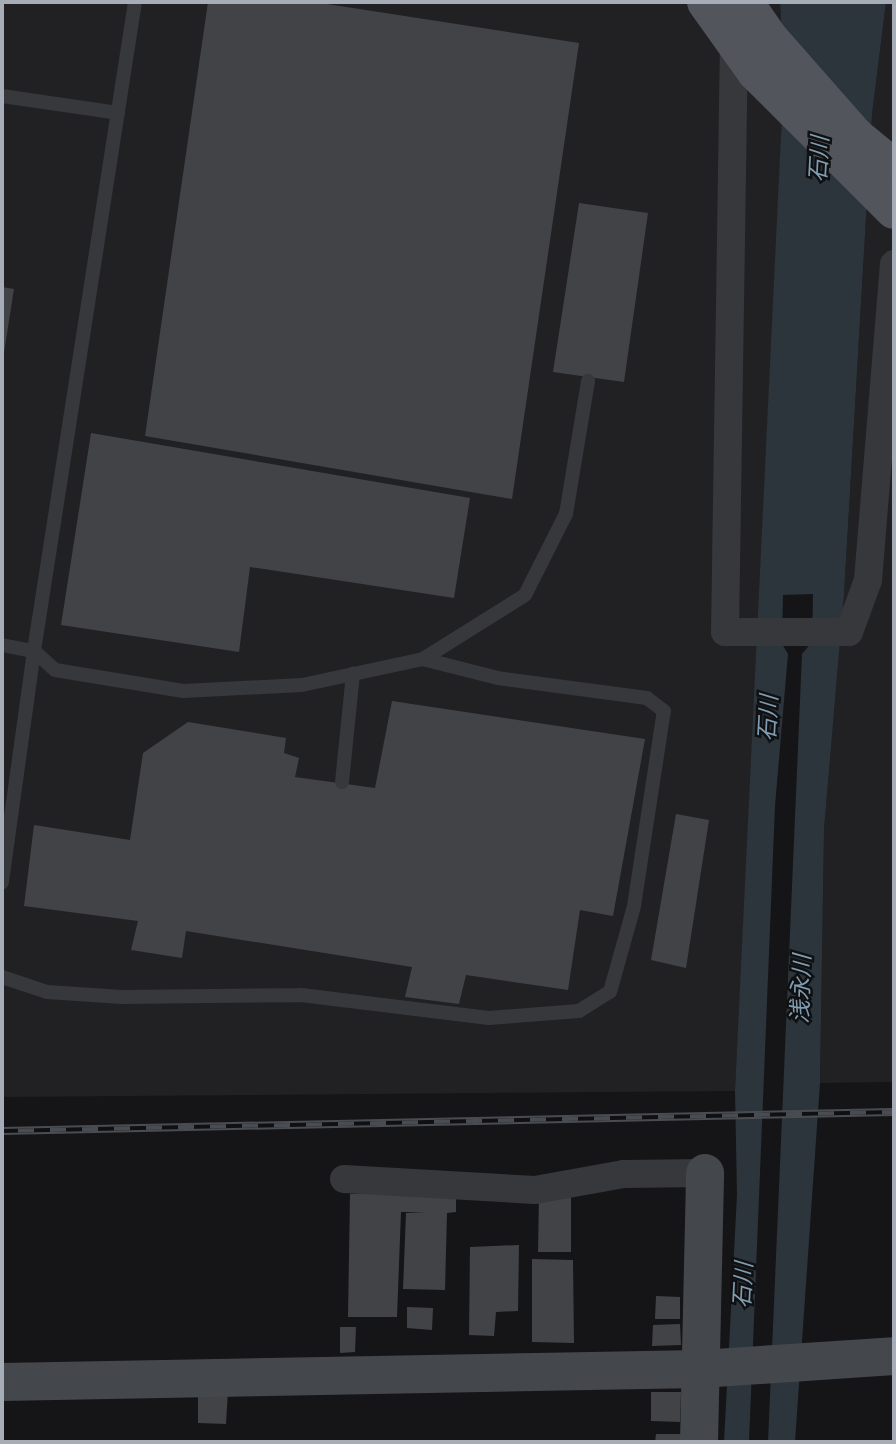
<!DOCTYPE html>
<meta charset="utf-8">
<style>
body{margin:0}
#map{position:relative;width:896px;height:1444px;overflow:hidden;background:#151517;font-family:"Noto Sans","Noto Sans JP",sans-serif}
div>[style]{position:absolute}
.built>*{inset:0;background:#212124}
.water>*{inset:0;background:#2b353b}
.building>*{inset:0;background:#414347}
.lane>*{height:14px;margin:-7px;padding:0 7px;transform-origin:7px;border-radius:7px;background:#36383c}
.street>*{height:28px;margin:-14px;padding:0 14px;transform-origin:14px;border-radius:14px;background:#36383c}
.secondary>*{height:38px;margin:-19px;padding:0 19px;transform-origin:19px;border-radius:19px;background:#44474c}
.primary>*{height:38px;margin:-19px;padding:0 19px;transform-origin:19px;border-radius:19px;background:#52555b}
.rail>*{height:8px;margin-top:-4px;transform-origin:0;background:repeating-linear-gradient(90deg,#101012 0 16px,#494c51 0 32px);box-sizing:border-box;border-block:2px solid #494c51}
.primary-bridge>*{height:38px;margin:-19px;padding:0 19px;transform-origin:19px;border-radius:19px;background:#52555b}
span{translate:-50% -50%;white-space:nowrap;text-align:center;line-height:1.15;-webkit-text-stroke:5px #101012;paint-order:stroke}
.water-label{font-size:23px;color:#7f9eb1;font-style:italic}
.frame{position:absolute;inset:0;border:4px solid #a7adb7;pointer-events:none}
</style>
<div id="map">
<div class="built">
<i style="clip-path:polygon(2px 2px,780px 2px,784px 73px,763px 572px,735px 1091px,2px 1097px)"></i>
<i style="clip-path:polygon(886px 2px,894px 2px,894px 1082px,820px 1083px,824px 830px,844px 595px,872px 115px)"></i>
</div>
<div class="water">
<i style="clip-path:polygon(780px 2px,886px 2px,872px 115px,844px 595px,824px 830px,820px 1083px,795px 1442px,768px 1442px,802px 654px,812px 642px,813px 594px,783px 595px,782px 644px,788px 654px,775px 806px,749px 1442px,724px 1442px,737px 1195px,735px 1091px,784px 73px)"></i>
</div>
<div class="building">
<i style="clip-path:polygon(208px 2px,314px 2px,579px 43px,512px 499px,145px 436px)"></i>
<i style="clip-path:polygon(579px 203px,648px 213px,624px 382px,553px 372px)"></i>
<i style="clip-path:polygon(2px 287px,14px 289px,3px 359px,2px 359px)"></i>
<i style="clip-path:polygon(91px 433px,470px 498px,454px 598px,250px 567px,239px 652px,61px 625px)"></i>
<i style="clip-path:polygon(392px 701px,645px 739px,613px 916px,580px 910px,568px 990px,466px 975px,459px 1004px,405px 997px,412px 967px,186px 931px,182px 958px,131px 950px,138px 921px,24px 906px,34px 825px,130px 840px,143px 753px,188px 722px,286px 738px,284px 753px,299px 758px,295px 777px,375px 788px)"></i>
<i style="clip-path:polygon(676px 814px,709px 820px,686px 968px,651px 960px)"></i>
<i style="clip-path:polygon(350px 1194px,456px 1194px,456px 1212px,447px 1213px,445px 1290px,403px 1289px,406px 1213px,425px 1212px,401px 1212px,397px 1317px,348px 1317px)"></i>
<i style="clip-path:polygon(539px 1197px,571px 1197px,571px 1252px,538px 1252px)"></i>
<i style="clip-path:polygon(519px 1245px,518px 1311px,496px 1312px,494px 1336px,469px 1335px,470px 1247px)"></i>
<i style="clip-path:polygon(532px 1259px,573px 1260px,574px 1343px,532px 1342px)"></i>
<i style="clip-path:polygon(656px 1296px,680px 1297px,680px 1319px,655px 1319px)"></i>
<i style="clip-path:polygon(407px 1307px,433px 1308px,432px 1330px,407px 1328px)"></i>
<i style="clip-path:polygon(680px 1324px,681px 1345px,652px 1346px,653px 1325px)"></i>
<i style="clip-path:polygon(340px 1327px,356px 1327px,355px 1352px,340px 1353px)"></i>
<i style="clip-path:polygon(198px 1390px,228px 1390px,226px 1424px,198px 1423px)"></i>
<i style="clip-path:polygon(651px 1392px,681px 1392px,680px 1422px,651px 1421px)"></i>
<i style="clip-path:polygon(656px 1434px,681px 1434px,681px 1442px,655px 1442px)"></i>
</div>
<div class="lane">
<i style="left:135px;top:2px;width:657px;rotate:98.85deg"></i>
<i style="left:34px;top:651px;width:28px;rotate:42deg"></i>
<i style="left:55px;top:670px;width:130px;rotate:9.3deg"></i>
<i style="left:183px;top:691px;width:119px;rotate:-2.9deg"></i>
<i style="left:302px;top:685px;width:124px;rotate:-12.1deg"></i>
<i style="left:423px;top:659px;width:120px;rotate:-32.1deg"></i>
<i style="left:525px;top:595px;width:91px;rotate:-63.2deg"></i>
<i style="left:566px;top:514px;width:135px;rotate:-80.6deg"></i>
<i style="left:2px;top:96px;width:117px;rotate:8.3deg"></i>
<i style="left:2px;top:645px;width:33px;rotate:11deg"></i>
<i style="left:34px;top:651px;width:234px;rotate:97.9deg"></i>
<i style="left:342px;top:782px;width:109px;rotate:-84.2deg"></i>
<i style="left:2px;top:977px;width:47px;rotate:18.4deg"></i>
<i style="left:47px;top:992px;width:75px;rotate:3.8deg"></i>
<i style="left:122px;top:997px;width:179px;rotate:-0.6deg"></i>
<i style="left:301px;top:995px;width:189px;rotate:7deg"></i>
<i style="left:489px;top:1018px;width:90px;rotate:-4.4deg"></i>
<i style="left:579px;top:1011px;width:36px;rotate:-32deg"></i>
<i style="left:610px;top:992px;width:89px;rotate:-74.4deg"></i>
<i style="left:634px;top:906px;width:197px;rotate:-81.3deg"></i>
<i style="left:664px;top:711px;width:21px;rotate:-143deg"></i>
<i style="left:647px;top:698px;width:150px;rotate:-172.4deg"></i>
<i style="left:498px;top:678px;width:77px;rotate:-165.8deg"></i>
</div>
<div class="street">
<i style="left:734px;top:40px;width:592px;rotate:90.87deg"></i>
<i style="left:725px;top:632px;width:124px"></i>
<i style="left:849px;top:632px;width:55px;rotate:-69.9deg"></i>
<i style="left:868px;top:580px;width:317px;rotate:-85.3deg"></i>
<i style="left:344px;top:1179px;width:191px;rotate:3.3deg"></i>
<i style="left:535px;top:1190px;width:90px;rotate:-10.2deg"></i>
<i style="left:624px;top:1174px;width:81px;rotate:-0.7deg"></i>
</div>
<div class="secondary">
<i style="left:2px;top:1382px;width:698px;rotate:-1.07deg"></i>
<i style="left:700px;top:1369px;width:194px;rotate:-3.8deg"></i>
<i style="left:699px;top:1442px;width:269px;rotate:-88.7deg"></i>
</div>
<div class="primary">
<i style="left:744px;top:2px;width:44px;rotate:55.2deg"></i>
<i style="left:769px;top:38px;width:130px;rotate:48.7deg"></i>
<i style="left:855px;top:136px;width:50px;rotate:39.4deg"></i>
</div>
<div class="rail">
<i style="left:2px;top:1131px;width:892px;rotate:-1.22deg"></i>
</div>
<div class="primary-bridge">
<i style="left:706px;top:2px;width:86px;rotate:54.5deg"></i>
<i style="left:756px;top:72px;width:195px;rotate:45deg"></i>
</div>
<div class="water-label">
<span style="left:818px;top:159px;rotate:-87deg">石川</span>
<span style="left:767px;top:718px;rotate:-87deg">石川</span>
<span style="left:800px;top:989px;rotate:-88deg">浅永川</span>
<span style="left:742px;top:1285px;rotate:-87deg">石川</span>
</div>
<div class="frame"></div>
</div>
